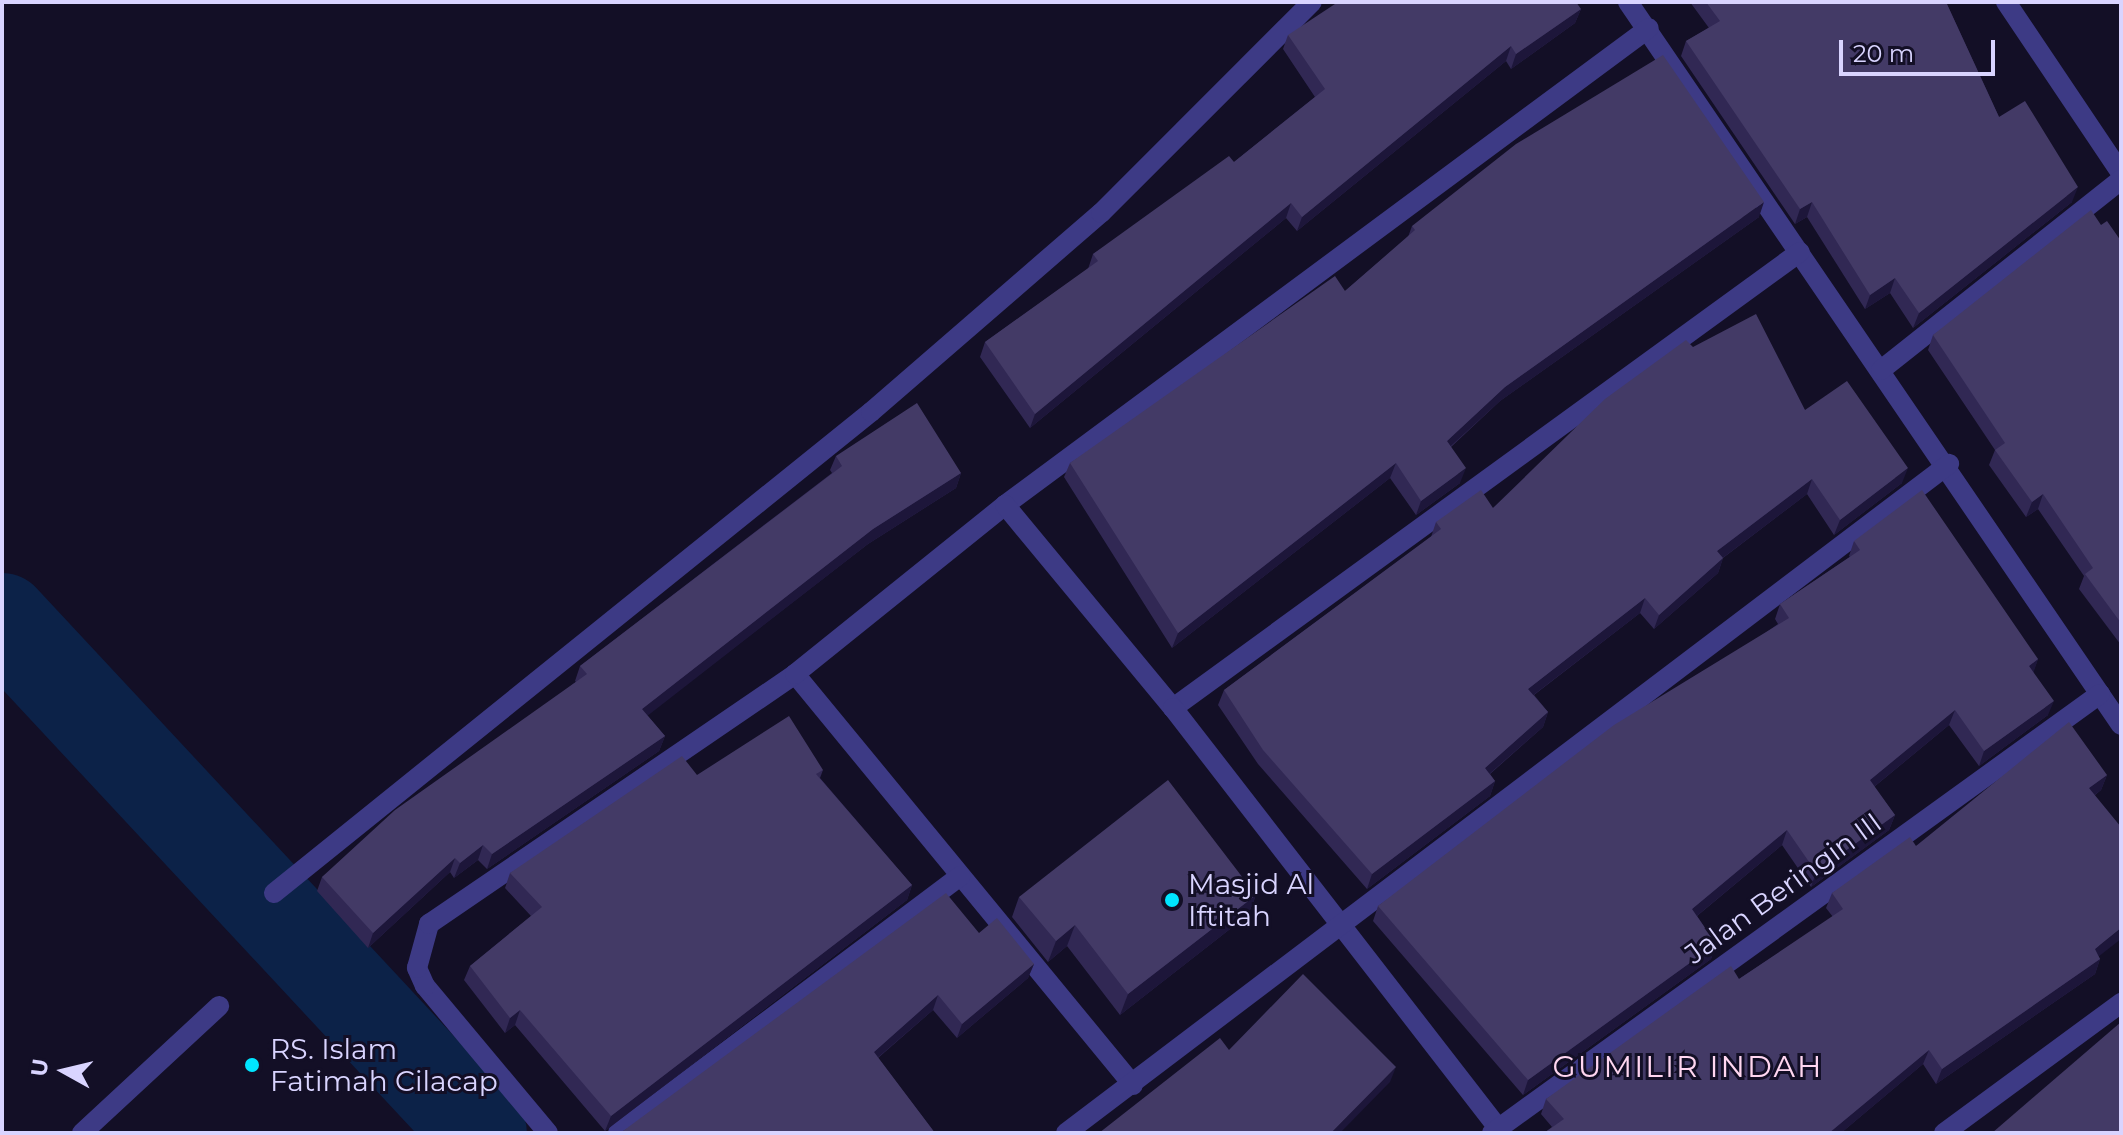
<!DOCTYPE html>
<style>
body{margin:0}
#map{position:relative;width:2123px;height:1135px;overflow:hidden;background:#130f26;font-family:Montserrat,sans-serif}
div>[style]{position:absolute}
.river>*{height:94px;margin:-47px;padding:0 47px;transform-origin:47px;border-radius:47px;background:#0c2248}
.minor>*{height:20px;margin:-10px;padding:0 10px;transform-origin:10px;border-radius:10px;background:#3d3a85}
.wall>*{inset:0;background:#312854}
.shaded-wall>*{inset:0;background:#1d163a}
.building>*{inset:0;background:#433a66}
.dots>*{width:22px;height:22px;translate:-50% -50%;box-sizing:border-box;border:4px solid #130f26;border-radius:50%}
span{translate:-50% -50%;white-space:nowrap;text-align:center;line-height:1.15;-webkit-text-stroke:6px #130f26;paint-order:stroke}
.poi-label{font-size:28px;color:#d9d4ff}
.left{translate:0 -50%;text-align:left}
.street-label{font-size:28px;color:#d9d4ff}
.neighbourhood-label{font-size:30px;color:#ffd6f0;letter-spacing:2px}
.frame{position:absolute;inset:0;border:4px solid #d9d4ff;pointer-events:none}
.north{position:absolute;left:24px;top:1031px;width:80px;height:80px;-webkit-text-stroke:6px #130f26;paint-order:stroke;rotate:278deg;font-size:22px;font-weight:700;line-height:32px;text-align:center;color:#d9d4ff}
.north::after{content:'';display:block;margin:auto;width:28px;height:36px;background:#d9d4ff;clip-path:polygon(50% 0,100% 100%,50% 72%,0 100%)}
.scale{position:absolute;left:1839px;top:40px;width:156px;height:36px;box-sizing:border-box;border:4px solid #d9d4ff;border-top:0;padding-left:10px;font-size:24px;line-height:28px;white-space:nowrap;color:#d9d4ff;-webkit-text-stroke:6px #130f26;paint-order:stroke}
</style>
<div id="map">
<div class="river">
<i style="left:2px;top:620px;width:701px;rotate:47.02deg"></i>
</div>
<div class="minor">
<i style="left:1628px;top:2px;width:875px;rotate:55.71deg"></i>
<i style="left:2006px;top:2px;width:206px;rotate:56.1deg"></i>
<i style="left:1881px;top:370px;width:306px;rotate:-38.4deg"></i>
<i style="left:1005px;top:505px;width:801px;rotate:-36.53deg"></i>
<i style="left:795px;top:674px;width:532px;rotate:50.57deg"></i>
<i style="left:1173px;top:708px;width:775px;rotate:-36.03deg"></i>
<i style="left:274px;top:893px;width:767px;rotate:-38.86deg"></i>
<i style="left:871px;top:412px;width:304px;rotate:-40.9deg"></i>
<i style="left:1101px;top:213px;width:298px;rotate:-45deg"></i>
<i style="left:82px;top:1133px;width:187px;rotate:-42.8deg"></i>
<i style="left:548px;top:1133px;width:192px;rotate:-129.9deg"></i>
<i style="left:425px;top:986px;width:20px;rotate:-114deg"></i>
<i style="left:417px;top:968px;width:46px;rotate:-74.7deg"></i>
<i style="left:429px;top:924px;width:443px;rotate:-34.3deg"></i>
<i style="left:795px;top:674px;width:270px;rotate:-38.8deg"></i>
<i style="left:1005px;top:505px;width:264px;rotate:50.4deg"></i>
<i style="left:1173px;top:708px;width:537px;rotate:52.26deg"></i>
<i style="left:618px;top:1133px;width:428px;rotate:-36.9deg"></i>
<i style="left:1066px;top:1133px;width:1108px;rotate:-37.15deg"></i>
<i style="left:1492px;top:1133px;width:750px;rotate:-35.83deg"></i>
<i style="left:1944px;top:1133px;width:220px;rotate:-36.3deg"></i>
</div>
<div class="wall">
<i style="clip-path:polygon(1690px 2px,1946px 2px,1999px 117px,2072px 202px,1913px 328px,1890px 293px,1865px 309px,1807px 217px,1795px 224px,1681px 56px,1686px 41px,1709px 28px)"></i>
<i style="clip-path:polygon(1581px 9px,1575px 23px,1511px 69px,1506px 61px,1297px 231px,1286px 218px,1030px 428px,980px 357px,985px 342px,1088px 269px,1093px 254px,1234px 162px,1315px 97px,1283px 49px,1288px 35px)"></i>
<i style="clip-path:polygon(1759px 217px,1500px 401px,1451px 447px,1460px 483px,1416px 515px,1390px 478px,1172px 648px,1064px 477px,1070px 463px,1345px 291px,1408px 237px,1412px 226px)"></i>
<i style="clip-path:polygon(2101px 225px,2121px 241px,2121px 645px,2079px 589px,2084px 576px,2038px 509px,2026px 517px,1989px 465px,1995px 450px,1928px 350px,1933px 335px)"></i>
<i style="clip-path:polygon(1693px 347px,1805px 410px,1902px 483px,1834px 535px,1807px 494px,1723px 558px,1718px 573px,1654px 629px,1640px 613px,1534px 695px,1548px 712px,1543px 727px,1490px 774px,1495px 781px,1490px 796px,1367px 889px,1258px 764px,1218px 705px,1224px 690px,1431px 537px,1436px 522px,1493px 508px)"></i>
<i style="clip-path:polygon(836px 456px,961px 473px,956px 488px,868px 544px,647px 715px,665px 736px,659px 751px,487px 869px,478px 860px,454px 878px,450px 872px,368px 948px,317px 891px,322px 877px,576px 682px,575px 681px,580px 666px,832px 473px,830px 470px)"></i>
<i style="clip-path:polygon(1854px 541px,2038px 659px,2033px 672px,2048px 715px,1979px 766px,1949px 725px,1874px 787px,1895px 815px,1889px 830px,1811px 887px,1782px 845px,1697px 916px,1716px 944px,1711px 959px,1523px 1095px,1373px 921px,1378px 906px,1778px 624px,1775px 619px,1780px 604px,1850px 557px,1849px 556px)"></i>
<i style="clip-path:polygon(823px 770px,820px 778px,912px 885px,907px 900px,605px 1131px,515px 1025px,505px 1033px,464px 980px,470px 966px,531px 916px,505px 888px,510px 873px,697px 775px)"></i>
<i style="clip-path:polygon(2107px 775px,2101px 790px,2095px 795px,2099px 957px,2100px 959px,2095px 974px,1936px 1084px,1923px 1064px,1841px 1133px,1544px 1133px,1552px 1127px,1541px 1114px,1546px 1099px,1739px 979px,1833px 917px,1826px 908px,1832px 893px,1916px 846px)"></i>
<i style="clip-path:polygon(1256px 895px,1248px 915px,1120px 1015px,1067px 946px,1048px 962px,1012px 917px,1019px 897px)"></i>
<i style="clip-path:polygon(979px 933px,1034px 964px,1028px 978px,957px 1038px,933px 1010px,878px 1058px,935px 1133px,623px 1133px,623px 1131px)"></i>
</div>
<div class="shaded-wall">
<i style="clip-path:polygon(1581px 9px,1575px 23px,1511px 69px,1516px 54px)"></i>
<i style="clip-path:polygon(1511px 46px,1506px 61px,1297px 231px,1302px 217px)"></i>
<i style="clip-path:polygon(2078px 187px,2072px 202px,1913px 328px,1919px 313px)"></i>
<i style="clip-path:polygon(1764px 202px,1759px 217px,1500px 401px,1441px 455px,1447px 441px,1505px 387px)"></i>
<i style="clip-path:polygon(1812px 202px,1807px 217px,1795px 224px,1800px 209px)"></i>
<i style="clip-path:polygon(1291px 203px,1286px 218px,1030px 428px,1035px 414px)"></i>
<i style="clip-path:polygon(1895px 278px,1890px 293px,1865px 309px,1870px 295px)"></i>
<i style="clip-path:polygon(1396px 463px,1390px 478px,1172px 648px,1178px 633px)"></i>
<i style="clip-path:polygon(1466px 468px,1460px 483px,1416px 515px,1421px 501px)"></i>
<i style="clip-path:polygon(1908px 468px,1902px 483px,1834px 535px,1840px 520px)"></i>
<i style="clip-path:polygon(961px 473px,956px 488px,868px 544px,637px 724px,642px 709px,873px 529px)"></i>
<i style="clip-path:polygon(1812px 479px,1807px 494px,1712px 566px,1717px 551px)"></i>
<i style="clip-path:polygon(2043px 494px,2038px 509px,2026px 517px,2032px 502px)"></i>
<i style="clip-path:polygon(1723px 558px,1718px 573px,1654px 629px,1659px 615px)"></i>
<i style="clip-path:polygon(1645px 598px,1640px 613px,1523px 703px,1528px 689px)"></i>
<i style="clip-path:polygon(2038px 659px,2033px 674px,2029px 666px)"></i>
<i style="clip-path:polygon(2054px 701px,2048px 715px,1979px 766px,1984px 751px)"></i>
<i style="clip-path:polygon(1955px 710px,1949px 725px,1864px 795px,1870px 780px)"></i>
<i style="clip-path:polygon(1548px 712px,1543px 727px,1480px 782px,1485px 768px)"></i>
<i style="clip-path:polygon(665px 736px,659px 751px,487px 869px,492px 854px)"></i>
<i style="clip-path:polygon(2107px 775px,2101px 790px,2084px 803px,2089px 788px)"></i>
<i style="clip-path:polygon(1495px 781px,1490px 796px,1367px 889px,1372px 874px)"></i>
<i style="clip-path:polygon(1895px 815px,1889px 830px,1811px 887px,1816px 872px)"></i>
<i style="clip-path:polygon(1787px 830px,1782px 845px,1687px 924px,1692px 909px)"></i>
<i style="clip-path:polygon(483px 845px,478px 860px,454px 878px,460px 863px)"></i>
<i style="clip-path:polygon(455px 858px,450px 872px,368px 948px,373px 933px)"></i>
<i style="clip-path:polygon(912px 885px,907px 900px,605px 1131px,611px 1116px)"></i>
<i style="clip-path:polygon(1256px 895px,1248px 915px,1120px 1015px,1128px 994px)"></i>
<i style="clip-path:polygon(1075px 925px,1067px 946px,1048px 962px,1056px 941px)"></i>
<i style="clip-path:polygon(2121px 928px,2121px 939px,2089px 964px,2095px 949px)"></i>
<i style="clip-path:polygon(1716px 944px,1711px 959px,1523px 1095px,1528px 1080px)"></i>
<i style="clip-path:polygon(2100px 959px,2095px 974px,1936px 1084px,1942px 1069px)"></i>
<i style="clip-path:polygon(1034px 964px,1028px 978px,957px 1038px,962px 1024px)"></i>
<i style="clip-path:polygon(938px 995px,933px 1010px,868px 1066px,874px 1052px)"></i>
<i style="clip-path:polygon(520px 1010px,515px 1025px,505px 1033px,510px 1018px)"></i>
<i style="clip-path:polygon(1929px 1050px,1923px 1064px,1841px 1133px,1829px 1133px)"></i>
<i style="clip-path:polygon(1396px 1067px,1390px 1082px,1340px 1133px,1331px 1133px)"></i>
</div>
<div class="building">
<i style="clip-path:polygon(1338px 2px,1576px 2px,1581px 9px,1516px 54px,1511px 46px,1302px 217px,1291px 203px,1035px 414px,985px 342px,1098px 261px,1093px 254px,1229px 156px,1234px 162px,1325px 89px,1288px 35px)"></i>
<i style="clip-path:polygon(1706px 2px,1946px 2px,1999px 117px,2025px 101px,2078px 187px,1919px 313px,1895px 278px,1870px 295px,1812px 202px,1800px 209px,1686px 41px,1720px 21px)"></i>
<i style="clip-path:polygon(1663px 55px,1764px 202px,1505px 387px,1447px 441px,1466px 468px,1421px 501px,1396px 463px,1178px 633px,1070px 463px,1335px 276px,1345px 291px,1415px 230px,1412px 226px,1516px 144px)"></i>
<i style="clip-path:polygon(2091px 210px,2101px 225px,2107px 221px,2121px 241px,2121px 623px,2085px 574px,2093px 568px,2043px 494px,2032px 502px,1995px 450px,2005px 443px,1933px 335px)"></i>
<i style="clip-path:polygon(1756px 314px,1805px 410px,1847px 381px,1908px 468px,1840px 520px,1812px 479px,1717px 551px,1723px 558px,1659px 615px,1645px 598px,1528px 689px,1548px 712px,1485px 768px,1495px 781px,1372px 874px,1263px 750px,1224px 690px,1441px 529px,1436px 522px,1481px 490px,1493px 508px,1605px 399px,1686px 340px,1693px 347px)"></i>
<i style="clip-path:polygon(917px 403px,961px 473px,873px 529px,642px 709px,665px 736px,492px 854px,483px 845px,460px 863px,455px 858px,373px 933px,322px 877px,395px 810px,587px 674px,580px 666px,842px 466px,836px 456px)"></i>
<i style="clip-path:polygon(1922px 490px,2038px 659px,2029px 666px,2054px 701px,1984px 751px,1955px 710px,1870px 780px,1895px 815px,1816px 872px,1787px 830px,1692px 909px,1716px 944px,1528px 1080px,1378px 906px,1614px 725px,1789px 618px,1780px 604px,1860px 550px,1854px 541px)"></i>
<i style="clip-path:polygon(789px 716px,823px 770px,816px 774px,912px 885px,611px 1116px,520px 1010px,510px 1018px,470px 966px,542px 907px,510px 873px,682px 756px,697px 775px)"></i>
<i style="clip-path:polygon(2069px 722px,2107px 775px,2089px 788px,2121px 827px,2121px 928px,2095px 949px,2100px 959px,1942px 1069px,1929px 1050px,1829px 1133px,1694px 1133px,1693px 1131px,1689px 1133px,1544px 1133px,1564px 1119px,1546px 1099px,1731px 966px,1739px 979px,1843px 909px,1832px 893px,1910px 837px,1916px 846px)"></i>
<i style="clip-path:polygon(1168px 780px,1256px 895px,1128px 994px,1075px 925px,1056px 941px,1019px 897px)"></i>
<i style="clip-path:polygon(946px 893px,979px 933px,997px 918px,1034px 964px,962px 1024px,938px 995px,874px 1052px,935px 1133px,625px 1133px,623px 1131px)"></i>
<i style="clip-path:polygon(1303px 974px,1396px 1067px,1331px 1133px,1099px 1133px,1220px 1038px,1229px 1050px)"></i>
<i style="clip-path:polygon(2121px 1022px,2121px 1133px,1992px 1133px)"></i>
</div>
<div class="dots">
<i style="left:1172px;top:900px;background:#00e5ff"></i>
<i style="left:252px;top:1065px;background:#00e5ff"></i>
</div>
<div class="poi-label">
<span class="left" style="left:1188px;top:900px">Masjid Al<br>Iftitah</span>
<span class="left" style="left:270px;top:1065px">RS. Islam<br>Fatimah Cilacap</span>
</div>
<div class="street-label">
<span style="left:1783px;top:888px;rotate:-36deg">Jalan Beringin III</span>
</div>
<div class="neighbourhood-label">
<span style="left:1688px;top:1067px">GUMILIR INDAH</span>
</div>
<div class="frame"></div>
<div class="north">U</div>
<div class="scale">20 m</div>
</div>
